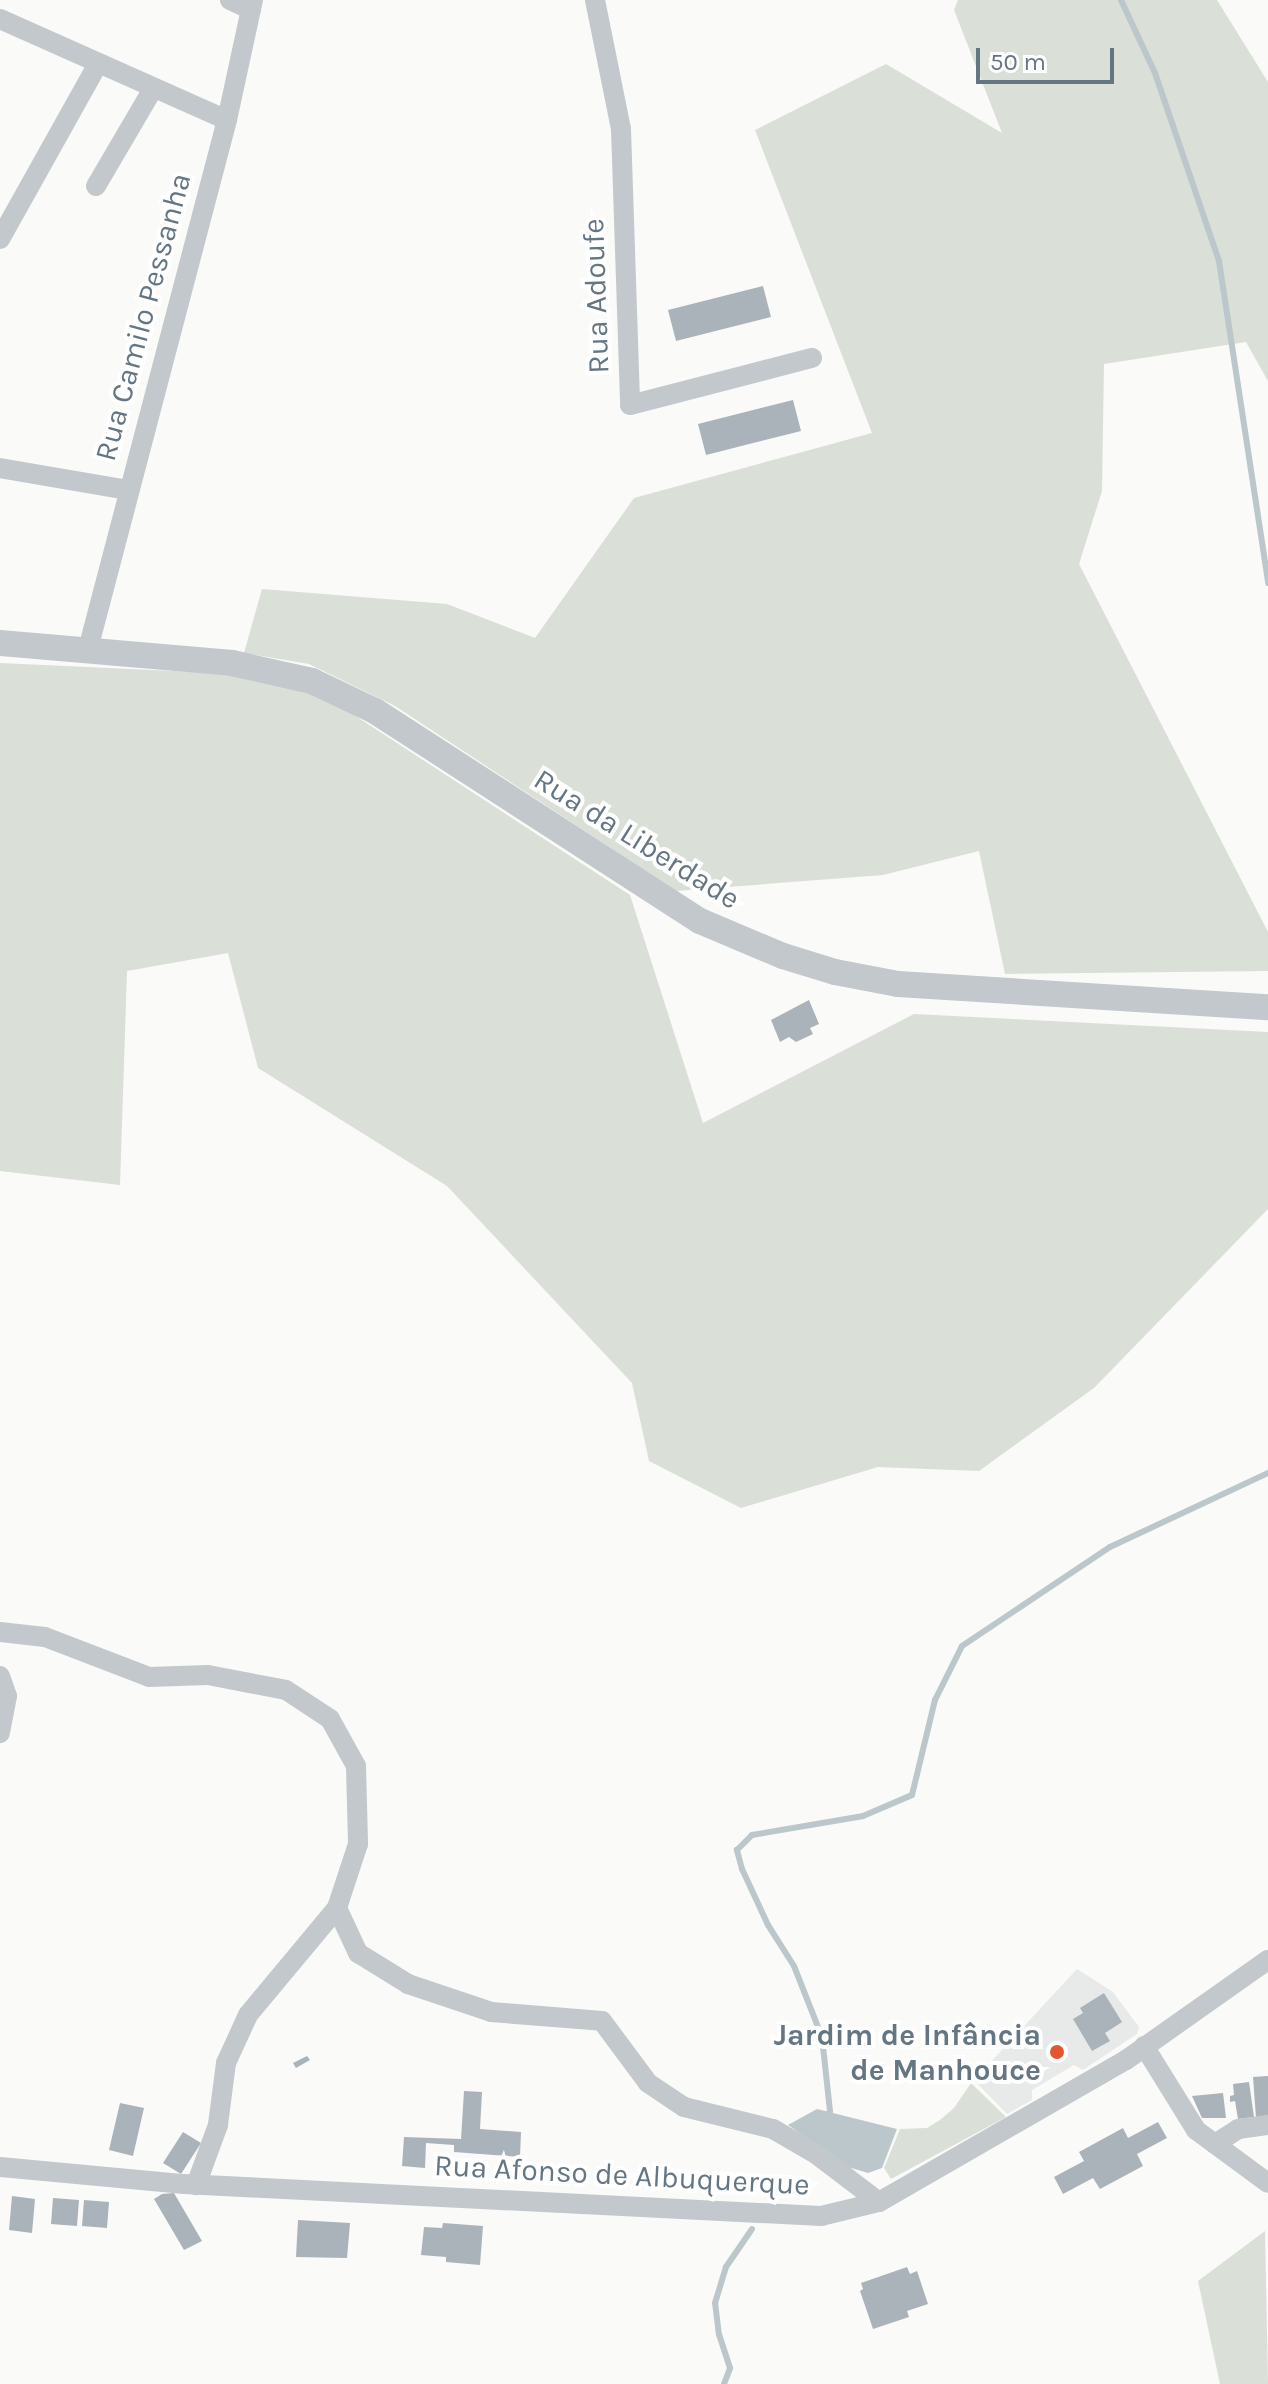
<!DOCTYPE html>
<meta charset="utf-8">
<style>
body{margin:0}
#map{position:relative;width:1268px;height:2384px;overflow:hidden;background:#fafaf8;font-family:Karla,sans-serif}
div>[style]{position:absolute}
.built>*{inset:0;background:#e8e9e9}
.green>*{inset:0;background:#dadfd7}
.water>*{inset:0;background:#bbc7cb}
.stream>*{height:6px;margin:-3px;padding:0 3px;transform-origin:3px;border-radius:3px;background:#bbc7cb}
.building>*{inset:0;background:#aab3b9}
.minor>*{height:20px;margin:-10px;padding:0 10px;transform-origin:10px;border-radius:10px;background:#c3c8cc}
.tertiary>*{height:26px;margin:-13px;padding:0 13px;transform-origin:13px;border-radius:13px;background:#c3c8cc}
.dots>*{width:22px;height:22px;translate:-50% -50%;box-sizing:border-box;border:4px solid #fff;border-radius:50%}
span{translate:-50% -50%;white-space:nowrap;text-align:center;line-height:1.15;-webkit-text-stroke:8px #fff;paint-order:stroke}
.street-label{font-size:30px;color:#657683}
.poi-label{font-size:30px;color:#657683;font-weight:700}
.right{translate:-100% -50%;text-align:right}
.scale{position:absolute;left:976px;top:48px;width:138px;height:36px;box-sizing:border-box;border:4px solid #657683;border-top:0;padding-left:10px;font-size:24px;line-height:28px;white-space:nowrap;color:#657683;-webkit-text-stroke:6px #fff;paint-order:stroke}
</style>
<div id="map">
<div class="built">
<i style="clip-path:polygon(1077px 1969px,1113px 1992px,1139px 2027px,1137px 2034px,1083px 2070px,1074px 2065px,1032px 2090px,1032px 2100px,1007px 2114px,974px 2080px)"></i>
</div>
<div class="green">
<i style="clip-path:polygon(958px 0,1217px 0,1268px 82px,1268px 381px,1246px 342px,1104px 364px,1102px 491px,1079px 564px,1268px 932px,1268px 971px,1005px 974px,979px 851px,883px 875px,676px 891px,395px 706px,309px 664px,244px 653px,262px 589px,447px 604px,535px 638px,634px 498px,872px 433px,755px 130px,886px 64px,1002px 133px,954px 10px)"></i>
<i style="clip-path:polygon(0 663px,239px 674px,328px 698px,630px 895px,703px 1123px,914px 1014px,1268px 1032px,1268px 1209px,1094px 1388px,979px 1471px,878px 1467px,741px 1508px,649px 1461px,632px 1383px,447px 1186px,258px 1068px,228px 953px,127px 971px,120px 1185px,0 1171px)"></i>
<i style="clip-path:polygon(971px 2083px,1006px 2117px,891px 2179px,884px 2168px,900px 2129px,927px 2128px,940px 2120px,954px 2108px)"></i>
<i style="clip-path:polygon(1265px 2231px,1268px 2384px,1220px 2384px,1198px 2281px)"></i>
</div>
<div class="water">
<i style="clip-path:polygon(817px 2109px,897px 2129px,882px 2168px,868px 2173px,848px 2167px,788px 2125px)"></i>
</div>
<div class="stream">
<i style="left:1121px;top:0;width:81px;rotate:65deg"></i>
<i style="left:1155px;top:73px;width:199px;rotate:71.2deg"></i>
<i style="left:1219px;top:261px;width:326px;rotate:81.3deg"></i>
<i style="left:826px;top:2118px;width:8px;rotate:-60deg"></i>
<i style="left:830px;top:2111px;width:74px;rotate:-96.2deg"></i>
<i style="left:822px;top:2037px;width:76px;rotate:-111.5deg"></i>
<i style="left:794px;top:1966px;width:49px;rotate:-122.4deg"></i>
<i style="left:768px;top:1925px;width:62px;rotate:-114.9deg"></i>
<i style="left:742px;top:1869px;width:20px;rotate:-105deg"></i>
<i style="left:737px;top:1850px;width:21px;rotate:-45deg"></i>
<i style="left:752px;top:1835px;width:113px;rotate:-9.7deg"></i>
<i style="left:863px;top:1816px;width:53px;rotate:-23.2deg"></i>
<i style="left:912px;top:1795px;width:98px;rotate:-76.4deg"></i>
<i style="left:935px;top:1700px;width:60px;rotate:-63.4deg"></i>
<i style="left:962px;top:1646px;width:178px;rotate:-33.8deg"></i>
<i style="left:1110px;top:1547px;width:174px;rotate:-25.1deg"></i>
<i style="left:724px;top:2384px;width:17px;rotate:-69deg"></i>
<i style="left:730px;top:2368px;width:35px;rotate:-108deg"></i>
<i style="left:719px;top:2335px;width:32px;rotate:-97deg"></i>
<i style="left:715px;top:2303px;width:38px;rotate:-73deg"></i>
<i style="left:726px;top:2267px;width:46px;rotate:-55.6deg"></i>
</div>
<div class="building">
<i style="clip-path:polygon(763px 286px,771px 317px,676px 341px,668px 310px)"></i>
<i style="clip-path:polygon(793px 400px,801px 431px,706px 455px,698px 424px)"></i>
<i style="clip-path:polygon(809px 1000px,819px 1024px,810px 1028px,813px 1034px,796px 1042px,789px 1037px,780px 1042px,771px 1020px)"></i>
<i style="clip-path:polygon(1104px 1993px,1122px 2022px,1105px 2033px,1110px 2041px,1092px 2051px,1073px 2019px,1083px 2013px,1080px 2008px)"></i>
<i style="clip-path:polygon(307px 2056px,310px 2060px,296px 2068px,293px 2063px)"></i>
<i style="clip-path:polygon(1268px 2076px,1268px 2117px,1256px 2118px,1253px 2077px)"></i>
<i style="clip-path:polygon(1249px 2082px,1254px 2117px,1238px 2119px,1235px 2101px,1230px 2102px,1230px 2096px,1234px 2095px,1233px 2084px)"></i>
<i style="clip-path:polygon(464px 2091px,482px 2092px,480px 2129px,521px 2132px,520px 2157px,454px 2152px,454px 2145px,426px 2143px,425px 2168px,402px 2166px,404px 2137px,461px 2139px)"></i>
<i style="clip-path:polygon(1223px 2093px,1226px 2118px,1202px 2118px,1192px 2096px)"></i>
<i style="clip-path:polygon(120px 2103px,144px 2108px,133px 2156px,109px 2150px)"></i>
<i style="clip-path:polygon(1158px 2122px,1167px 2138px,1137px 2154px,1143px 2166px,1100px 2189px,1093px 2178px,1063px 2194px,1054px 2177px,1084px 2161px,1079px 2152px,1123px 2128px,1128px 2138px)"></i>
<i style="clip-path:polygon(183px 2132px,201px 2143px,181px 2174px,163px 2163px)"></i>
<i style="clip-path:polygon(174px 2193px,202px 2241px,184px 2250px,154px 2199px,162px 2194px)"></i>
<i style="clip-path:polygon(12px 2196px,35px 2199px,32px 2233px,9px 2230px)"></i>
<i style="clip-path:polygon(53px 2198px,79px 2200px,77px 2226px,51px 2224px)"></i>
<i style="clip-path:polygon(84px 2200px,109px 2202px,107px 2228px,82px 2226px)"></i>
<i style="clip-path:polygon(298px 2220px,350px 2223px,347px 2258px,296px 2257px)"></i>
<i style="clip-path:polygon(443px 2223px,483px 2226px,480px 2265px,446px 2262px,446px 2257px,421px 2255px,424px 2227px,442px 2228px)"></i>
<i style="clip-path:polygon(907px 2267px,910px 2274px,917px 2271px,928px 2304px,907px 2311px,909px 2317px,873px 2329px,860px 2291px,863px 2289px,861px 2283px)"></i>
</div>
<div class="minor">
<i style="left:230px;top:0;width:23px;rotate:25deg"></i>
<i style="left:595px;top:0;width:132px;rotate:78.6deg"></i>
<i style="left:621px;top:129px;width:276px;rotate:88.1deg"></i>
<i style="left:630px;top:405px;width:188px;rotate:-14.5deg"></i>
<i style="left:0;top:19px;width:248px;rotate:24deg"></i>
<i style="left:96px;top:186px;width:113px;rotate:-59.6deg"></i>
<i style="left:0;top:239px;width:201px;rotate:-60.8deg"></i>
<i style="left:0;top:468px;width:129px;rotate:9.8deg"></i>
<i style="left:88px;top:649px;width:547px;rotate:-75.28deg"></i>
<i style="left:227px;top:120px;width:123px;rotate:-77.8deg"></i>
<i style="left:0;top:1632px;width:45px;rotate:6.3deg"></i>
<i style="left:45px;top:1637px;width:111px;rotate:21deg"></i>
<i style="left:149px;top:1677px;width:59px;rotate:-1.9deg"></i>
<i style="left:208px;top:1675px;width:79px;rotate:10.9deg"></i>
<i style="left:286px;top:1690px;width:53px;rotate:33.4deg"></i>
<i style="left:330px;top:1719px;width:54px;rotate:61deg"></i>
<i style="left:356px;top:1766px;width:78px;rotate:88.5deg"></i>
<i style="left:358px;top:1844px;width:67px;rotate:108.2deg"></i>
<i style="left:337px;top:1908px;width:139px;rotate:129.8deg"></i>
<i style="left:248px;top:2015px;width:53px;rotate:114.6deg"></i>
<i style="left:226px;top:2063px;width:63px;rotate:97.4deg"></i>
<i style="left:218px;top:2125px;width:64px;rotate:110.1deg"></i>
<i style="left:0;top:1676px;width:21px;rotate:71deg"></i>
<i style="left:7px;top:1696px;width:38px;rotate:101deg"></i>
<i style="left:337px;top:1908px;width:50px;rotate:65deg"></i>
<i style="left:358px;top:1953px;width:59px;rotate:31.8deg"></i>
<i style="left:408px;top:1984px;width:88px;rotate:18.6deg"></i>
<i style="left:491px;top:2012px;width:111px;rotate:4.6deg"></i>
<i style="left:602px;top:2021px;width:77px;rotate:53.4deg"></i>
<i style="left:648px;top:2083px;width:43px;rotate:33.7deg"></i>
<i style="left:684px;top:2107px;width:92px;rotate:13.9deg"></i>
<i style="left:773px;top:2129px;width:50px;rotate:30.2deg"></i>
<i style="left:816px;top:2154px;width:79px;rotate:37.3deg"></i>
<i style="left:1144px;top:2046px;width:99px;rotate:58.2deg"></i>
<i style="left:1196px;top:2130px;width:89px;rotate:36.4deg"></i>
<i style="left:1215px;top:2144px;width:27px;rotate:-33deg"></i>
<i style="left:1238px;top:2129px;width:30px;rotate:-8deg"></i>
<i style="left:0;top:2167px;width:185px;rotate:5.3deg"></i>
<i style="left:184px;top:2184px;width:638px;rotate:2.88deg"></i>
<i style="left:821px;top:2216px;width:60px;rotate:-13.6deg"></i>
<i style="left:879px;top:2202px;width:285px;rotate:-29.9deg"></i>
<i style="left:1126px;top:2060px;width:174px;rotate:-35.2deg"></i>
</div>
<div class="tertiary">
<i style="left:0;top:643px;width:233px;rotate:4.9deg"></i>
<i style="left:232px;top:663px;width:82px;rotate:12.7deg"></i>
<i style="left:312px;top:681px;width:70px;rotate:25.5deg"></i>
<i style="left:375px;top:711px;width:387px;rotate:32.9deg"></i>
<i style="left:700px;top:921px;width:90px;rotate:22.9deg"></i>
<i style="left:783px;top:956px;width:54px;rotate:17.1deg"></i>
<i style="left:835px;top:972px;width:64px;rotate:10.8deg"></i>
<i style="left:898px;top:984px;width:371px;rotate:3.6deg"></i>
</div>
<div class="dots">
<i style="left:1057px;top:2052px;background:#e4572e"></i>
</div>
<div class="street-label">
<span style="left:596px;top:296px;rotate:-92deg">Rua Adoufe</span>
<span style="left:143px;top:317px;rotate:-75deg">Rua Camilo Pessanha</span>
<span style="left:637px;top:839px;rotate:32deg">Rua da Liberdade</span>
<span style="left:622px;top:2175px;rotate:3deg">Rua Afonso de Albuquerque</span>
</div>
<div class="poi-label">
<span class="right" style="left:1041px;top:2052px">Jardim de Infância<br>de Manhouce</span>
</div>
<div class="scale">50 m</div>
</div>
